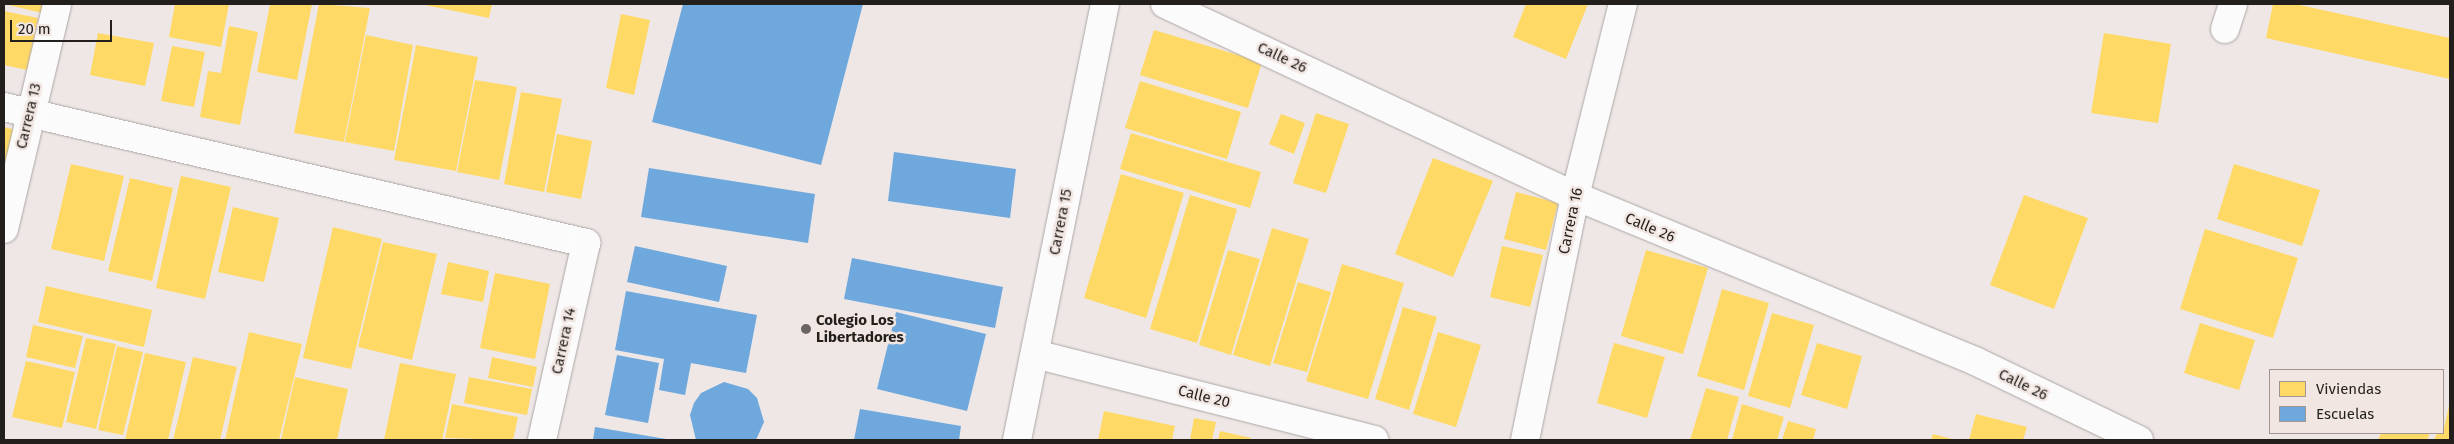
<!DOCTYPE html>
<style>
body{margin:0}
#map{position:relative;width:2454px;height:444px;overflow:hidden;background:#eee7e6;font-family:"Fira Sans",sans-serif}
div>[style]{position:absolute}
.homes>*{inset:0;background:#ffd966}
.schools>*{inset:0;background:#6fa8dc}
.roads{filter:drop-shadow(0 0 1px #aba6a5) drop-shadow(0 0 1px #aba6a5)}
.minor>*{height:28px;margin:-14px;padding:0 14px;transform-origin:14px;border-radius:14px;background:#fcfbfb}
.dots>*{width:14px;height:14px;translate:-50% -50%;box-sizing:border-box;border:2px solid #f1e6e2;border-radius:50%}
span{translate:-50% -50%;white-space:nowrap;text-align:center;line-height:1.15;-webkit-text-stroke:5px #f1e6e2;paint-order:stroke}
.street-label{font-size:15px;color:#231f1d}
.poi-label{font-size:15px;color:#231f1d;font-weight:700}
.left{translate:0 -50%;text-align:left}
.frame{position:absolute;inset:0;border:5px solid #231f1d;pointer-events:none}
.legend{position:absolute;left:2269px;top:369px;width:175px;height:65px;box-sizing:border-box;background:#f1e6e2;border:1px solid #9f9693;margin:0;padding:6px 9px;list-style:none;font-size:15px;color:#231f1d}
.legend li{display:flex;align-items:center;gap:10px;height:25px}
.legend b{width:25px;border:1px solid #9f9693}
.scale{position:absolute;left:10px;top:20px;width:102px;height:22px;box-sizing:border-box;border:2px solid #231f1d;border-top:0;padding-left:6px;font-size:15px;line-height:18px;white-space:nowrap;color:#231f1d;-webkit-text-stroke:4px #f1e6e2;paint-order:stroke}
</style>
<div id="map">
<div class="homes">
<i style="clip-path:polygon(4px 4px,44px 4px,42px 13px)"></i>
<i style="clip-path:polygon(175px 4px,229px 4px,221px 47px,169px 37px)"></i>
<i style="clip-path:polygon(270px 4px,312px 4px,297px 80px,257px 72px)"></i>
<i style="clip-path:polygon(319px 4px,370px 8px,344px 142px,294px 133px)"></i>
<i style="clip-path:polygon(420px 4px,492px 4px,489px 18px)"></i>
<i style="clip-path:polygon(1526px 4px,1588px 4px,1566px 59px,1513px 37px)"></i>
<i style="clip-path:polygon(2273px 4px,2295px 4px,2450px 38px,2450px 79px,2266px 38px)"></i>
<i style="clip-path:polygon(4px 11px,38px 18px,27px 70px,4px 65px)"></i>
<i style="clip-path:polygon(621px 14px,650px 20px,634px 95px,606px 88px)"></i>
<i style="clip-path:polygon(229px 26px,258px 32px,240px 125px,200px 117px,208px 71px,221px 73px)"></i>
<i style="clip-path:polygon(1154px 30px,1262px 62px,1248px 108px,1140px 75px)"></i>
<i style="clip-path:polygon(98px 33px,154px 43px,145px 86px,90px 75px)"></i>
<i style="clip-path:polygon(2104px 33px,2171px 44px,2158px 123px,2091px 113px)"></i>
<i style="clip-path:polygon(366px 35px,413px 45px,394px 151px,345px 142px)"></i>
<i style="clip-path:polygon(416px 45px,478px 57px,456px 171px,394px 160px)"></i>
<i style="clip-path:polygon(172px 46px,205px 52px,194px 107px,161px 101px)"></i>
<i style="clip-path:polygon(475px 80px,517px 87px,499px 180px,457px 172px)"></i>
<i style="clip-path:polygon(1140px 81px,1241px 112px,1227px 159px,1125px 128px)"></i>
<i style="clip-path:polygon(521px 92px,562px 99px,544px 192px,504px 184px)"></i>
<i style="clip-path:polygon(1316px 113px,1349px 124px,1326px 193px,1293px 183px)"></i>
<i style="clip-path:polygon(1281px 114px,1305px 123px,1294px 154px,1269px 144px)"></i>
<i style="clip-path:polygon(4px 127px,16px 130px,4px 174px)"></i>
<i style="clip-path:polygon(1131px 133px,1261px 172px,1250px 208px,1120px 169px)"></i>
<i style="clip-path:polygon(557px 134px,592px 141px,581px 199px,546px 192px)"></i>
<i style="clip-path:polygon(1433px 158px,1493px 181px,1453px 277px,1395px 254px)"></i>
<i style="clip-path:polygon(71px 164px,124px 176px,104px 261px,51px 249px)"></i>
<i style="clip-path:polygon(2234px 164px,2320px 190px,2302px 246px,2217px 219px)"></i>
<i style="clip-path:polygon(1121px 174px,1184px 193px,1146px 318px,1084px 298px)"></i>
<i style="clip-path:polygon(181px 176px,231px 187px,205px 299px,156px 288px)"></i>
<i style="clip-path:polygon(130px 178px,173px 188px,152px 281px,108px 271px)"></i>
<i style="clip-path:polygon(1516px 192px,1558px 203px,1546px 250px,1504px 239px)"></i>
<i style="clip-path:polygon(1190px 195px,1237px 209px,1197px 343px,1150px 329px)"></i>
<i style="clip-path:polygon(2024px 195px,2088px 218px,2054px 309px,1990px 285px)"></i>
<i style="clip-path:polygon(233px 207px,279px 218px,264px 282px,218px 272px)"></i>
<i style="clip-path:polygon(333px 227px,382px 239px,351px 369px,303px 358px)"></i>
<i style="clip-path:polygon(1272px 228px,1309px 239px,1270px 366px,1233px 355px)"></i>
<i style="clip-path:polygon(2205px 229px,2298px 258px,2273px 338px,2180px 309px)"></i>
<i style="clip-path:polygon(383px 242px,437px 254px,412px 360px,358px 347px)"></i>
<i style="clip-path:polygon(1502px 246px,1543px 255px,1530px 307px,1490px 297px)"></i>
<i style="clip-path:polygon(1228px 250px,1260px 259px,1231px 355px,1199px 345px)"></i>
<i style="clip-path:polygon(1646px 250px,1708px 268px,1683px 354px,1621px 336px)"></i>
<i style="clip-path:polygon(448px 262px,489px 271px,483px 302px,441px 294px)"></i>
<i style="clip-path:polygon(1342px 264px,1404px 283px,1368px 399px,1306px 381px)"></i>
<i style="clip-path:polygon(495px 273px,550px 284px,535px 359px,480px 348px)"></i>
<i style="clip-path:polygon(1298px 282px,1331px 292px,1307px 372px,1273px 363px)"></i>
<i style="clip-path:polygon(46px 286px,152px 310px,144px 347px,38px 322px)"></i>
<i style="clip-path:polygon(1722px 289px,1769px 303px,1744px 390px,1697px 376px)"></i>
<i style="clip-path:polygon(1403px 307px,1437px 317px,1409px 410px,1375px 399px)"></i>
<i style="clip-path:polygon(1772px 313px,1814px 325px,1790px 408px,1748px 396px)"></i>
<i style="clip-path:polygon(2200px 323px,2255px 340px,2239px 390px,2184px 373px)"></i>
<i style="clip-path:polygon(33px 325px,83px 336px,75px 368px,26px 357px)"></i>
<i style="clip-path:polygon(249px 332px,302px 344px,279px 440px,225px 440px)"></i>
<i style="clip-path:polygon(1438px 332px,1481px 345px,1456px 427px,1413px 414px)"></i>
<i style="clip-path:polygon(86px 338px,116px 344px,96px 429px,66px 422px)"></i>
<i style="clip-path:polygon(1614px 343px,1665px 357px,1647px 418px,1597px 403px)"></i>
<i style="clip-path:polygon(1817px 343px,1862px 356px,1847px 409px,1801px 395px)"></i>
<i style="clip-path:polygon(117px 346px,143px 352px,123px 435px,98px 430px)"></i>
<i style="clip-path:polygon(145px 353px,186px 362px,168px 440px,125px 440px)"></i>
<i style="clip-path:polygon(193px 357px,237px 367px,220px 440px,173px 440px)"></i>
<i style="clip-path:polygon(492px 357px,537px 367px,533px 387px,488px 378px)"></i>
<i style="clip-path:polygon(26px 361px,75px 372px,62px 428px,12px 417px)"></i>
<i style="clip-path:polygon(400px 363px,456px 374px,442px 440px,384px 440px)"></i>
<i style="clip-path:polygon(295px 377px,348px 389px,337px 440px,281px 440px)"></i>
<i style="clip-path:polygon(469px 377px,532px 389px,527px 415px,464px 403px)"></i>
<i style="clip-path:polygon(1706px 388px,1739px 397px,1727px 440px,1690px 440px)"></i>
<i style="clip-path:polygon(2450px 401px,2450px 440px,2434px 440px,2437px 433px,2443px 433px)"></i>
<i style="clip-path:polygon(452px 404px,518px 417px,513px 440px,445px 438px)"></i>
<i style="clip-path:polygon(1742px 404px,1784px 417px,1777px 440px,1732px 440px)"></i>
<i style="clip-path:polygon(1104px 411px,1175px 426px,1172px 440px,1098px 440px)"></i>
<i style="clip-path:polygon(1976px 414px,2027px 427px,2023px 440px,1969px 440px)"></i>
<i style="clip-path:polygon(1194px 418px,1216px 422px,1212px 440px,1190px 440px)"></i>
<i style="clip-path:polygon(1788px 421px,1816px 429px,1813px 440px,1782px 440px)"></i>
<i style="clip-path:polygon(1220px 431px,1251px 438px,1250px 440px,1218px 440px)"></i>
<i style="clip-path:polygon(2381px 433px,2430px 433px,2427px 440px,2378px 440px)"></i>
<i style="clip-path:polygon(1933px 434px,1956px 440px,1931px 440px)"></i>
</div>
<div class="schools">
<i style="clip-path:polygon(683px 4px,863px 4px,821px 165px,652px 122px)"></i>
<i style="clip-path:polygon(894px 152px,1016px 169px,1010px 218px,888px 201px)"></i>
<i style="clip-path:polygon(649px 168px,815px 194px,808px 243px,641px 217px)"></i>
<i style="clip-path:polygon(635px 246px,727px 266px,719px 302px,627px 282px)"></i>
<i style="clip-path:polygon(852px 258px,1003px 287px,995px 328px,844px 299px)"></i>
<i style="clip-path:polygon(626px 291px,757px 315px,746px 373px,691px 363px,685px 395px,659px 390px,664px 359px,615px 350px)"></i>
<i style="clip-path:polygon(896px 312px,986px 334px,967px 411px,877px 389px)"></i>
<i style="clip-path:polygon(617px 355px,659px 363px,648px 423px,605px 415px)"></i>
<i style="clip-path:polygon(724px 382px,748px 389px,757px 398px,764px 422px,756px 440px,696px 440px,690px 415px,694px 403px,701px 393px)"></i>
<i style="clip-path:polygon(860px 409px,961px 426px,959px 440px,854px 440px)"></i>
<i style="clip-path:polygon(595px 427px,666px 439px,666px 440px,593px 440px)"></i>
</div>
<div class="roads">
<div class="minor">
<i style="left:1165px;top:4px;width:453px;rotate:25.1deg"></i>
<i style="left:1575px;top:196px;width:433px;rotate:22.4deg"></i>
<i style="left:1975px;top:361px;width:182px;rotate:25.7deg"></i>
<i style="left:2225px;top:29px;width:26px;rotate:-72deg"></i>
<i style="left:4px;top:107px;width:598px;rotate:13.15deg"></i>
<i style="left:586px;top:243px;width:202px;rotate:102.6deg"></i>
<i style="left:4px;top:229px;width:231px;rotate:-76.7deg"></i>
<i style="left:1035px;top:354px;width:350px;rotate:14.2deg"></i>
<i style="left:1017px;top:440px;width:445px;rotate:-78.6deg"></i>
<i style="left:1525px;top:440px;width:249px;rotate:-78.4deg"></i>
<i style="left:1575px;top:196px;width:198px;rotate:-76deg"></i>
</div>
</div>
<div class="dots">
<i style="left:806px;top:329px;background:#6a6563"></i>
</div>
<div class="street-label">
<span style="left:1282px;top:58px;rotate:25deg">Calle 26</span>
<span style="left:29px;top:116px;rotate:-77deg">Carrera 13</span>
<span style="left:1571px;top:221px;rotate:-78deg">Carrera 16</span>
<span style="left:1061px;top:222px;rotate:-79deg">Carrera 15</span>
<span style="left:1650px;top:228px;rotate:23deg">Calle 26</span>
<span style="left:564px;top:341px;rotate:-78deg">Carrera 14</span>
<span style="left:2023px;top:385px;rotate:26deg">Calle 26</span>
<span style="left:1204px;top:397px;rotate:14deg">Calle 20</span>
</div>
<div class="poi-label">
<span class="left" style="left:816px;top:329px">Colegio Los<br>Libertadores</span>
</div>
<div class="frame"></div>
<ul class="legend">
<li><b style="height:14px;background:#ffd966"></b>Viviendas</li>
<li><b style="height:14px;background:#6fa8dc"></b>Escuelas</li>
</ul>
<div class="scale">20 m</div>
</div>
